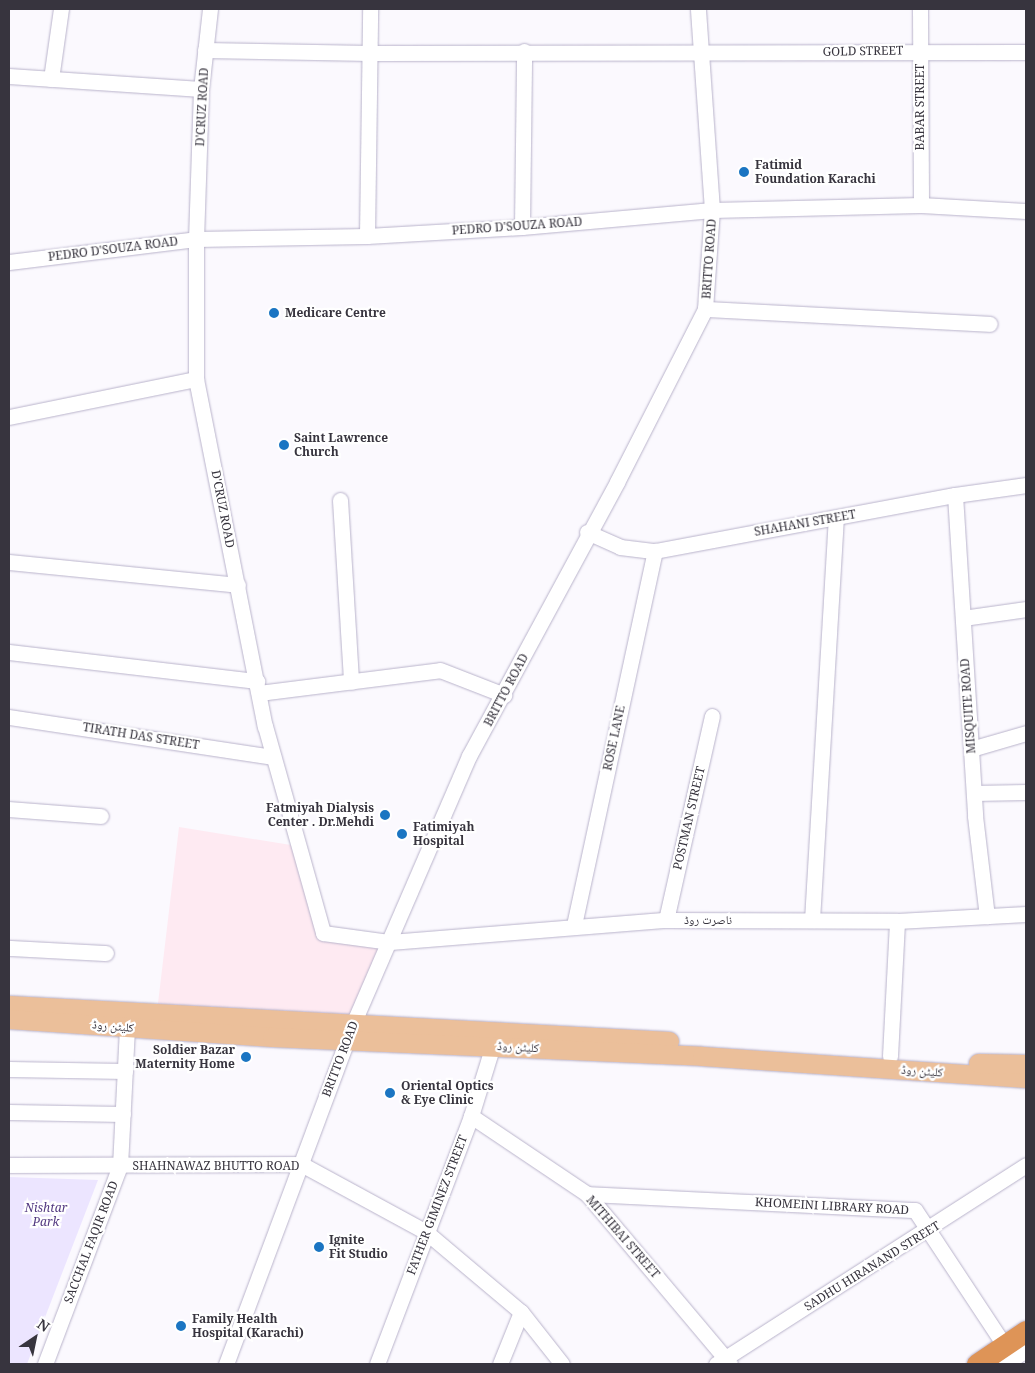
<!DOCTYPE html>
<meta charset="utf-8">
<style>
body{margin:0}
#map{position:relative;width:1035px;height:1373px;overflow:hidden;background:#fbf9fe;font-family:"Noto Serif","Noto Naskh Arabic",serif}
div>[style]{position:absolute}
.commercial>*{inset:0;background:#feeaf2}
.green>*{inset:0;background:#ece5ff}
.roads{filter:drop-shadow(0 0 1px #b9b3cb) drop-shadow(0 0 1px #b9b3cb)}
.minor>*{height:15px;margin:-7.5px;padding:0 7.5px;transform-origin:7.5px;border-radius:7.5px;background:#fff}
.major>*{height:19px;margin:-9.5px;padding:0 9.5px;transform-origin:9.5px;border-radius:9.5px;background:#ebbf9a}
.highway>*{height:21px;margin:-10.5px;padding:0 10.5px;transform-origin:10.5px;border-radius:10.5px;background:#de9457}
.dots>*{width:14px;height:14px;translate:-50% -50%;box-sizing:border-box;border:2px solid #fff;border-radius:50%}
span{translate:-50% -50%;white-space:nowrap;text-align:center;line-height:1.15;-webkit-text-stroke:4.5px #fff;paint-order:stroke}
.street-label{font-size:12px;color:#37343e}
.poi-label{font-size:12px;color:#37343e;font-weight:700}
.left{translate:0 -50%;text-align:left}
.right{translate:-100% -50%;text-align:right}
.park-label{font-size:12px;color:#523880;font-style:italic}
.frame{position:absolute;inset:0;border:10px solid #37343e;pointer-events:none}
.north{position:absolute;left:10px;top:1313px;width:50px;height:50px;-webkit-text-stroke:4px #fff;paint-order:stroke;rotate:34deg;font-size:14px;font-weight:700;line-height:20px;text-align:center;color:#37343e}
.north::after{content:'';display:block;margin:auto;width:18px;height:22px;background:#37343e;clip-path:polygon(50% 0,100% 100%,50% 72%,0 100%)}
</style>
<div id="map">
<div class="commercial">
<i style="clip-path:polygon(179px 827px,297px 846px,322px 934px,390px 942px,350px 1024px,156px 1020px)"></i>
</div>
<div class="green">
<i style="clip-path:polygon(9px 1177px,98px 1180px,27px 1364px,9px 1364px)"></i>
</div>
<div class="roads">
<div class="minor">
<i style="left:210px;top:9px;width:81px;rotate:96.4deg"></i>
<i style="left:201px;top:89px;width:150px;rotate:91.9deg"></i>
<i style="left:196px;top:239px;width:140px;rotate:90deg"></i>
<i style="left:196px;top:379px;width:354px;rotate:78.8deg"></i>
<i style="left:265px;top:726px;width:215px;rotate:74.3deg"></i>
<i style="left:323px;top:933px;width:68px;rotate:7.7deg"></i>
<i style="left:390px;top:942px;width:277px;rotate:-4.6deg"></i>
<i style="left:666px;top:920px;width:231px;rotate:0.2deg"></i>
<i style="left:897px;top:921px;width:129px;rotate:-3.1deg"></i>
<i style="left:920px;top:9px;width:196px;rotate:89.7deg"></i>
<i style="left:205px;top:50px;width:165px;rotate:1deg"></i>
<i style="left:370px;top:53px;width:656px;rotate:-0.09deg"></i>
<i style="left:9px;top:76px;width:192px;rotate:3.9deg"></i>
<i style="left:51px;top:79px;width:71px;rotate:-81.9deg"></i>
<i style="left:522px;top:227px;width:176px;rotate:-89.3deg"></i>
<i style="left:367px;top:236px;width:227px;rotate:-89.2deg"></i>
<i style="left:9px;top:262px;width:188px;rotate:-7deg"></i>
<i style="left:196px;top:239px;width:171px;rotate:-1deg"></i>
<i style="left:367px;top:236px;width:155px;rotate:-3.3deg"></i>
<i style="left:522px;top:227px;width:191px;rotate:-5.1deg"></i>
<i style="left:712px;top:210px;width:209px;rotate:-1.4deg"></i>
<i style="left:921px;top:205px;width:105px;rotate:3.3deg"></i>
<i style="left:705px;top:309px;width:285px;rotate:3deg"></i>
<i style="left:9px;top:417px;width:191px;rotate:-11.5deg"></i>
<i style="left:955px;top:495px;width:322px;rotate:86.4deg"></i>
<i style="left:975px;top:816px;width:101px;rotate:83.2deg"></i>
<i style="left:340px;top:500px;width:182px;rotate:86.5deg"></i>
<i style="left:587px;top:532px;width:36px;rotate:24deg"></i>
<i style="left:620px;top:547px;width:35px;rotate:7deg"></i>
<i style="left:655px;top:551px;width:305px;rotate:-10.6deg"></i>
<i style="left:955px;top:495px;width:72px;rotate:-8deg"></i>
<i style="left:9px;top:562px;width:230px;rotate:5.7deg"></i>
<i style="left:963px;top:618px;width:64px;rotate:-8.1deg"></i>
<i style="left:9px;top:652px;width:250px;rotate:6.7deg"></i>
<i style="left:259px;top:693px;width:182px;rotate:-7.2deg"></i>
<i style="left:440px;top:670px;width:69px;rotate:21.3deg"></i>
<i style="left:9px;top:717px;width:267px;rotate:8.6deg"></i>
<i style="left:971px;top:749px;width:57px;rotate:-16.2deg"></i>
<i style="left:974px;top:793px;width:52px;rotate:-1.1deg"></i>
<i style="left:9px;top:809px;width:92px;rotate:4.4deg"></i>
<i style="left:666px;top:920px;width:209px;rotate:-77.3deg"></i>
<i style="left:812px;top:920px;width:403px;rotate:-86.6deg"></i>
<i style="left:574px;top:925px;width:383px;rotate:-77.8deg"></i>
<i style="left:9px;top:948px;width:97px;rotate:3deg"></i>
<i style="left:890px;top:1056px;width:135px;rotate:-87deg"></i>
<i style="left:9px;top:1069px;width:116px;rotate:1deg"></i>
<i style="left:9px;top:1112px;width:114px;rotate:1deg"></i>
<i style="left:471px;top:1116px;width:140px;rotate:33.9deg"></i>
<i style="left:587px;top:1194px;width:222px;rotate:49.9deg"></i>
<i style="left:9px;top:1165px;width:292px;rotate:-0.2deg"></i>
<i style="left:301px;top:1164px;width:142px;rotate:28.5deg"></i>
<i style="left:426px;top:1232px;width:124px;rotate:40.1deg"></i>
<i style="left:521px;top:1312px;width:66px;rotate:51.7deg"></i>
<i style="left:587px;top:1194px;width:328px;rotate:2.8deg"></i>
<i style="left:915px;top:1210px;width:162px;rotate:56.6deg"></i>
<i style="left:45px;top:1364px;width:212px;rotate:-69.3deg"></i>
<i style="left:120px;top:1166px;width:139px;rotate:-87.1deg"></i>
<i style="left:226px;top:1364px;width:363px;rotate:-69.5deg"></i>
<i style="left:353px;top:1024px;width:292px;rotate:-66.6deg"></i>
<i style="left:469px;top:756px;width:311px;rotate:-61.6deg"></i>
<i style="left:617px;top:482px;width:194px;rotate:-63deg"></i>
<i style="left:705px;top:309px;width:99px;rotate:-86deg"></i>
<i style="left:712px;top:210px;width:201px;rotate:-94deg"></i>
<i style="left:377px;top:1364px;width:265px;rotate:-69.2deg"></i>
<i style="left:471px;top:1116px;width:74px;rotate:-72.8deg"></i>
<i style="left:500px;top:1364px;width:56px;rotate:-68deg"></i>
<i style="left:716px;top:1364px;width:368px;rotate:-32.7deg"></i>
<i style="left:1005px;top:1364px;width:25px;rotate:-34deg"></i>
</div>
<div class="major">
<i style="left:9px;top:1005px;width:661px;rotate:3.12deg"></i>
<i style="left:9px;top:1019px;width:264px;rotate:3.9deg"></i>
<i style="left:272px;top:1037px;width:430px;rotate:2.5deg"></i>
<i style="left:702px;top:1056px;width:325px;rotate:3.9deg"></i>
<i style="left:978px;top:1063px;width:48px;rotate:1.2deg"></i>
</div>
<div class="highway">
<i style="left:977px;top:1364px;width:59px;rotate:-34deg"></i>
</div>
</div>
<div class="dots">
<i style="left:744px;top:172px;background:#1b75c2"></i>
<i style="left:274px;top:313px;background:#1b75c2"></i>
<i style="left:284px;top:445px;background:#1b75c2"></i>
<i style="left:385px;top:815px;background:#1b75c2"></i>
<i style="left:402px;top:834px;background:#1b75c2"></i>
<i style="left:246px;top:1057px;background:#1b75c2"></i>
<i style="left:390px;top:1093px;background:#1b75c2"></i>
<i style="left:319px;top:1247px;background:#1b75c2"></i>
<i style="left:181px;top:1326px;background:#1b75c2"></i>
</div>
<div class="street-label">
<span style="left:863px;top:51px;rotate:-1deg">GOLD STREET</span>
<span style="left:202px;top:107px;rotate:-87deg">D'CRUZ ROAD</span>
<span style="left:920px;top:107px;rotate:-90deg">BABAR STREET</span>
<span style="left:517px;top:226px;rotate:-4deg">PEDRO D'SOUZA ROAD</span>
<span style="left:113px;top:249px;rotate:-7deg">PEDRO D'SOUZA ROAD</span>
<span style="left:709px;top:259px;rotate:-86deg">BRITTO ROAD</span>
<span style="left:223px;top:509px;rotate:79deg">D'CRUZ ROAD</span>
<span style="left:805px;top:523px;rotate:-10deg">SHAHANI STREET</span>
<span style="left:506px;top:690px;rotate:-62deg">BRITTO ROAD</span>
<span style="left:968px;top:706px;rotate:-94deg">MISQUITE ROAD</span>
<span style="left:141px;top:736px;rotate:9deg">TIRATH DAS STREET</span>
<span style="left:614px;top:738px;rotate:-78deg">ROSE LANE</span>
<span style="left:689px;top:818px;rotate:-77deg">POSTMAN STREET</span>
<span style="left:708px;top:920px">ناصرت روڈ</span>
<span style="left:113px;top:1026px;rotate:5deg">کلیٹن روڈ</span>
<span style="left:518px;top:1047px;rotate:3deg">کلیٹن روڈ</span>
<span style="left:340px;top:1059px;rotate:-69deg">BRITTO ROAD</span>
<span style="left:922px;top:1071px;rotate:4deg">کلیٹن روڈ</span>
<span style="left:216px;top:1166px">SHAHNAWAZ BHUTTO ROAD</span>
<span style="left:437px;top:1205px;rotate:-69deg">FATHER GIMINEZ STREET</span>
<span style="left:832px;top:1206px;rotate:3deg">KHOMEINI LIBRARY ROAD</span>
<span style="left:623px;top:1237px;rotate:49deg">MITHIBAI STREET</span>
<span style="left:91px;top:1242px;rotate:-69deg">SACCHAL FAQIR ROAD</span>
<span style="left:872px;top:1266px;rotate:-32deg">SADHU HIRANAND STREET</span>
</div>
<div class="poi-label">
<span class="left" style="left:755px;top:172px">Fatimid<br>Foundation Karachi</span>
<span class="left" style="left:285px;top:313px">Medicare Centre</span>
<span class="left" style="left:294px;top:445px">Saint Lawrence<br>Church</span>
<span class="right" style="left:374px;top:815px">Fatmiyah Dialysis<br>Center . Dr.Mehdi</span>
<span class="left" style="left:413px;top:834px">Fatimiyah<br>Hospital</span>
<span class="right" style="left:235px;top:1057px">Soldier Bazar<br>Maternity Home</span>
<span class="left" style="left:401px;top:1093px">Oriental Optics<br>&amp; Eye Clinic</span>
<span class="left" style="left:329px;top:1247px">Ignite<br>Fit Studio</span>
<span class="left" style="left:192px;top:1326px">Family Health<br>Hospital (Karachi)</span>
</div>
<div class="park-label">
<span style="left:46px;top:1215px">Nishtar<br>Park</span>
</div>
<div class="frame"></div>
<div class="north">N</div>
</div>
